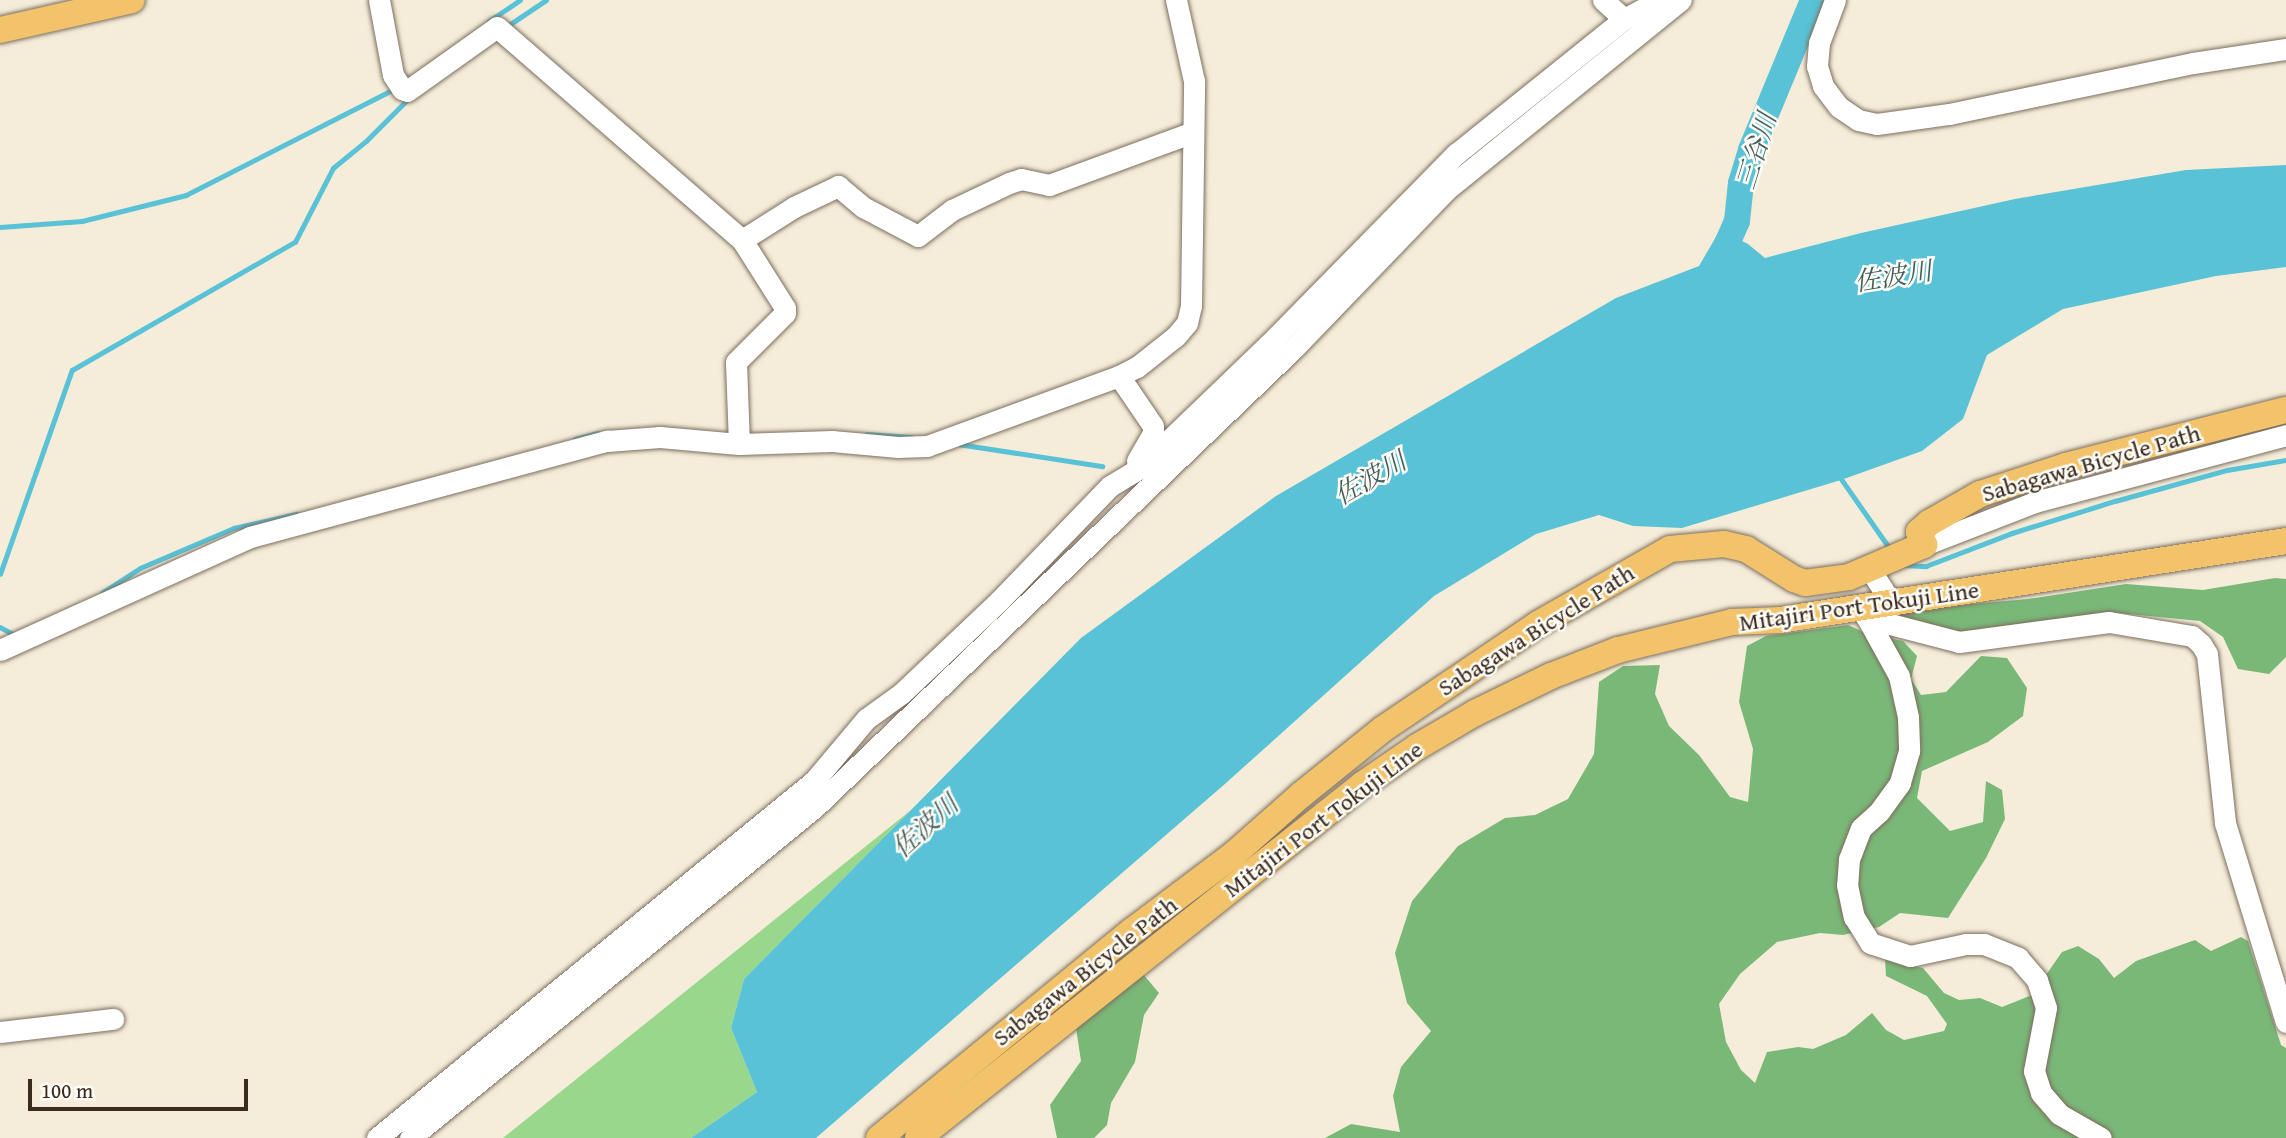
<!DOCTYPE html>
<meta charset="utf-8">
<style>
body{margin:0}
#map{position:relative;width:2286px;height:1138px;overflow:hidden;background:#f5edd9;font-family:"Gentium Book Plus","Noto Serif JP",serif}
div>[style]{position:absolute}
.green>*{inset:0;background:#99d78c}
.forest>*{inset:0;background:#7ab878}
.water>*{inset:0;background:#59c2d6}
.stream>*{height:4.5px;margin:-2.25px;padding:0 2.25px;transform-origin:2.25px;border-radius:2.25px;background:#59c2d6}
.river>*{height:26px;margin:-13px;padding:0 13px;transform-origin:13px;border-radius:13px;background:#59c2d6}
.roads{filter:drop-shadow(0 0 2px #7c6e5f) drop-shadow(0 0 2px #7c6e5f)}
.minor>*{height:21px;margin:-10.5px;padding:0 10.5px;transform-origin:10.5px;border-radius:10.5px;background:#fff}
.major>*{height:26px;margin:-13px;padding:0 13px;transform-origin:13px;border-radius:13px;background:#f2c36a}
span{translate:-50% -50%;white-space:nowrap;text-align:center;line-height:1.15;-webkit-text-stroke:5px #fdfcf7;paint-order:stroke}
.street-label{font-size:24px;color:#3b2a1e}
.water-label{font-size:26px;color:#465f5e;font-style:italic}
.scale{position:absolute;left:28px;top:1079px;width:220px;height:32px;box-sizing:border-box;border:4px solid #3b2a1e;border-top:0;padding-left:9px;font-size:21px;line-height:24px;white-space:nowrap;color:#3b2a1e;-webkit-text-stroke:5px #fdfcf7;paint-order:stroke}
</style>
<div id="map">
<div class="green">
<i style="clip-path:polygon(911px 810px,744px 979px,731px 1028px,757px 1092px,691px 1138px,503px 1138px)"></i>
</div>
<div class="forest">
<i style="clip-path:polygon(2275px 578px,2286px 579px,2286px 657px,2269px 674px,2238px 669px,2223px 637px,2200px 621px,2108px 612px,1979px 634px,1899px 623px,1904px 610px,2028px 599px,2126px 584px,2203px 590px)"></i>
<i style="clip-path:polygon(1848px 625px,1868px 634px,1903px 641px,1917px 656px,1911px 679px,1921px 695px,1946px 692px,1981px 656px,2007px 658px,2027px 688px,2023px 716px,1988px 742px,1922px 771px,1917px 798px,1950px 831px,1983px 822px,1986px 781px,2002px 790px,2005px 819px,1986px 858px,1948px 918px,1900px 913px,1879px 927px,1843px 935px,1820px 933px,1777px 942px,1740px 974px,1719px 1004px,1726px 1042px,1741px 1070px,1755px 1083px,1767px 1052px,1798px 1047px,1813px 1049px,1846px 1035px,1872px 1013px,1886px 1030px,1904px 1040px,1944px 1031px,1947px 1024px,1927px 996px,1886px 976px,1885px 959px,1923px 968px,1944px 993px,1959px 1000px,1980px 998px,2002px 1007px,2032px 995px,2062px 952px,2078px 946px,2099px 959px,2114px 978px,2136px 961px,2195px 940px,2211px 951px,2241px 937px,2248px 941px,2281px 1045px,2286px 1048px,2286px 1138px,1325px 1138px,1351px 1124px,1400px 1132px,1393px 1096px,1401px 1067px,1431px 1031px,1407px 1003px,1395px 953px,1412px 901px,1458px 846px,1505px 818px,1535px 815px,1568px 799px,1594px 754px,1599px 682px,1623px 666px,1660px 665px,1655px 694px,1669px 726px,1699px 755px,1730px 797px,1748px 802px,1753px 749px,1739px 702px,1747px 646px,1766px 636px)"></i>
<i style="clip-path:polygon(1143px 974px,1159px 993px,1144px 1015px,1135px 1062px,1111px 1103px,1107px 1125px,1094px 1138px,1057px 1138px,1050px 1105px,1081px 1061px,1076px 1028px)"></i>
</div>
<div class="water">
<i style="clip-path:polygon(2286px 165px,2286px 267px,2216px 276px,2063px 309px,1987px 355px,1963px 419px,1922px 451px,1841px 480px,1682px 528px,1633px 526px,1599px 515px,1536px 534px,1434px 596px,1226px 783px,816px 1138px,691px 1138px,757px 1092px,731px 1028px,744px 979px,1081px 638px,1276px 496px,1616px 298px,1699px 266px,1720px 230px,1748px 244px,1765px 258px,1861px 233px,2015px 199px,2186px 170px)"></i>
</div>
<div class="stream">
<i style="left:489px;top:21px;width:37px;rotate:-34deg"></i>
<i style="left:506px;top:27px;width:48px;rotate:-34deg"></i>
<i style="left:0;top:227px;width:82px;rotate:-4.2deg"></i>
<i style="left:82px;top:221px;width:107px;rotate:-14deg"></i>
<i style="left:186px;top:195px;width:233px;rotate:-27deg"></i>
<i style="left:867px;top:434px;width:44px;rotate:3.9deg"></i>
<i style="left:575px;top:439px;width:23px;rotate:-15deg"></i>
<i style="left:958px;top:444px;width:146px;rotate:8.7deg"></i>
<i style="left:1840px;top:477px;width:89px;rotate:55.1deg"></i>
<i style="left:1904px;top:565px;width:22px;rotate:3deg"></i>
<i style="left:1926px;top:566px;width:92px;rotate:-21deg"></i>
<i style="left:2012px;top:533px;width:108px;rotate:-17.3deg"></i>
<i style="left:2115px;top:501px;width:116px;rotate:-15.5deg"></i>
<i style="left:2227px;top:470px;width:60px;rotate:-9.6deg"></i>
<i style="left:0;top:574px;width:216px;rotate:-70.6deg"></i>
<i style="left:72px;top:370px;width:257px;rotate:-29.9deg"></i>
<i style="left:295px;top:242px;width:83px;rotate:-62.8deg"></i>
<i style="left:333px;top:168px;width:43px;rotate:-39.3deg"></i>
<i style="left:366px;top:141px;width:61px;rotate:-45deg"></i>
<i style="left:102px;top:593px;width:45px;rotate:-33.3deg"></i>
<i style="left:140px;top:568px;width:102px;rotate:-23.1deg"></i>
<i style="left:234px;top:528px;width:64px;rotate:-12.7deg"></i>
<i style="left:0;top:627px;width:15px;rotate:28deg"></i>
</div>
<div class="river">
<i style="left:1717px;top:267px;width:50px;rotate:-66.5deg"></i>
<i style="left:1737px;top:221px;width:38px;rotate:-84deg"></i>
<i style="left:1741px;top:183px;width:34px;rotate:-73deg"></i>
<i style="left:1751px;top:150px;width:162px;rotate:-67.5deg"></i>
</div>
<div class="roads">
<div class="minor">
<i style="left:379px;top:0;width:76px;rotate:79.4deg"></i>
<i style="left:393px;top:75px;width:17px;rotate:57deg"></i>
<i style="left:402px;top:89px;width:5px;rotate:22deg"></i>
<i style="left:407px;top:91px;width:110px;rotate:-35.4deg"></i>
<i style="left:497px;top:27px;width:325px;rotate:41deg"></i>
<i style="left:742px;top:240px;width:62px;rotate:-32.4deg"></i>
<i style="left:794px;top:207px;width:49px;rotate:-25.5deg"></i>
<i style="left:838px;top:186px;width:33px;rotate:40deg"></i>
<i style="left:863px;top:207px;width:62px;rotate:27.8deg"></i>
<i style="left:918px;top:236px;width:43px;rotate:-37.4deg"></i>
<i style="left:952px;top:210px;width:63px;rotate:-25.3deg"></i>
<i style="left:1009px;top:183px;width:13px;rotate:-18deg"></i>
<i style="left:1021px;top:179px;width:29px;rotate:12deg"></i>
<i style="left:1049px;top:185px;width:153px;rotate:-20.2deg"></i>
<i style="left:1603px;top:0;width:28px;rotate:42deg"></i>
<i style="left:1835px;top:0;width:46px;rotate:110.4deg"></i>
<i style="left:1819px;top:43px;width:23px;rotate:95deg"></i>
<i style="left:1817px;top:66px;width:21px;rotate:73deg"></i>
<i style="left:1823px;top:86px;width:26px;rotate:53deg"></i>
<i style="left:1839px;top:107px;width:23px;rotate:34deg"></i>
<i style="left:1858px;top:120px;width:19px;rotate:12deg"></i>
<i style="left:1877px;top:124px;width:73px;rotate:-7.9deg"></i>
<i style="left:1949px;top:114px;width:249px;rotate:-11.8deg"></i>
<i style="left:2193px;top:63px;width:94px;rotate:-8.6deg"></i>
<i style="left:1119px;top:376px;width:60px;rotate:55.8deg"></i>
<i style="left:1153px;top:426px;width:7px;rotate:90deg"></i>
<i style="left:1153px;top:433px;width:32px;rotate:120deg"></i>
<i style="left:739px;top:444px;width:82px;rotate:-92.1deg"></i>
<i style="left:736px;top:362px;width:69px;rotate:-45deg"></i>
<i style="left:785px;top:313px;width:5px;rotate:-90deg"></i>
<i style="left:785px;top:308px;width:80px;rotate:-122.3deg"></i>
<i style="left:1924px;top:545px;width:119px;rotate:-21.2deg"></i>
<i style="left:2035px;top:502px;width:260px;rotate:-14.9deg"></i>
<i style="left:1869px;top:568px;width:40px;rotate:57.1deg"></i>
<i style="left:1859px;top:607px;width:14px;rotate:54deg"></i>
<i style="left:1867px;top:618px;width:95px;rotate:14.6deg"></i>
<i style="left:1959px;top:642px;width:151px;rotate:-7.6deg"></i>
<i style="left:2109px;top:622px;width:84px;rotate:9.6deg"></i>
<i style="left:2192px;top:636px;width:12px;rotate:42deg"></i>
<i style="left:2201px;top:644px;width:12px;rotate:59deg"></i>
<i style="left:2207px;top:654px;width:170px;rotate:83.9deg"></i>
<i style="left:2225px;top:823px;width:208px;rotate:73deg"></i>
<i style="left:1867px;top:618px;width:66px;rotate:61.1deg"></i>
<i style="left:1899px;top:676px;width:42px;rotate:77.6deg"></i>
<i style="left:1908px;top:717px;width:34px;rotate:88deg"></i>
<i style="left:1909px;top:751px;width:33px;rotate:106deg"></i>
<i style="left:1900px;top:783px;width:34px;rotate:126deg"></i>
<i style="left:1880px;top:811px;width:25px;rotate:138deg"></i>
<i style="left:1861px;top:828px;width:33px;rotate:111deg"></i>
<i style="left:1849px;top:859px;width:26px;rotate:94deg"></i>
<i style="left:1847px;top:885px;width:33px;rotate:78deg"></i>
<i style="left:1854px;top:917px;width:31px;rotate:58deg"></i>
<i style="left:1870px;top:943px;width:42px;rotate:18deg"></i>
<i style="left:1910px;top:956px;width:57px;rotate:-12.1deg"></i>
<i style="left:1966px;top:944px;width:18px"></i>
<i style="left:1984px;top:944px;width:37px;rotate:22deg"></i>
<i style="left:2018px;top:958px;width:29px;rotate:49deg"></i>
<i style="left:2037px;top:980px;width:29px;rotate:72deg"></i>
<i style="left:2046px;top:1008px;width:64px;rotate:100.8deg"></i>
<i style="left:2034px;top:1071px;width:23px;rotate:72deg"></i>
<i style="left:2041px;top:1093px;width:28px;rotate:49deg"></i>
<i style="left:2059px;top:1114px;width:48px;rotate:29.7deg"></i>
<i style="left:0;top:650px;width:274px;rotate:-24.3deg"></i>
<i style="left:250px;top:537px;width:370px;rotate:-15.1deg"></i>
<i style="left:607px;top:441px;width:53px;rotate:-4.3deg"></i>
<i style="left:660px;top:437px;width:79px;rotate:5.1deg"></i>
<i style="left:739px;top:444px;width:93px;rotate:-1.8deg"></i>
<i style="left:832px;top:441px;width:66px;rotate:5.2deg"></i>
<i style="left:898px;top:447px;width:29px;rotate:-2deg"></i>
<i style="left:927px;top:446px;width:204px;rotate:-20deg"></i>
<i style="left:1119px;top:376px;width:20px;rotate:-27deg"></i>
<i style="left:1137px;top:367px;width:50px;rotate:-38.5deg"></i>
<i style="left:1176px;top:336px;width:17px;rotate:-50deg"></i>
<i style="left:1187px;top:323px;width:17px;rotate:-77deg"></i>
<i style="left:1191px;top:306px;width:225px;rotate:-89.2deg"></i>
<i style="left:1194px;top:81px;width:83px;rotate:-102.5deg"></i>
<i style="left:0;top:1032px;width:114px;rotate:-6.6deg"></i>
<i style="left:377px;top:1138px;width:564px;rotate:-39.25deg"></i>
<i style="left:814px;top:781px;width:81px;rotate:-50deg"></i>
<i style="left:866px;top:719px;width:44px;rotate:-35.8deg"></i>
<i style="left:902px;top:693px;width:134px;rotate:-43.5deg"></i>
<i style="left:999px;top:601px;width:160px;rotate:-46deg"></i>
<i style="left:1110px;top:486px;width:35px;rotate:-31deg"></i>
<i style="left:1140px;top:468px;width:178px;rotate:-43.9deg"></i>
<i style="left:1268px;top:345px;width:268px;rotate:-45.5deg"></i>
<i style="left:1456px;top:154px;width:216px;rotate:-38.8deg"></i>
<i style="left:1624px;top:19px;width:40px;rotate:-28deg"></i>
<i style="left:410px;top:1138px;width:523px;rotate:-39.26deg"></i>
<i style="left:815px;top:807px;width:665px;rotate:-43.78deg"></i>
<i style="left:1295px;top:347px;width:218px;rotate:-46.1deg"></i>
<i style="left:1446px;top:190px;width:302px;rotate:-39deg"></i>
</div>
<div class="major">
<i style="left:0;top:30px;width:135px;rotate:-12.8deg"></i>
<i style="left:879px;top:1138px;width:327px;rotate:-39.3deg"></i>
<i style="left:1132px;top:931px;width:126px;rotate:-37deg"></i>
<i style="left:1233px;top:855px;width:91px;rotate:-41.4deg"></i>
<i style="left:1301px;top:795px;width:105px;rotate:-38.8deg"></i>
<i style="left:1383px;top:729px;width:187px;rotate:-34.1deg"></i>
<i style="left:1538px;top:624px;width:152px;rotate:-29.6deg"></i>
<i style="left:1670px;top:549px;width:54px;rotate:-5.3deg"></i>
<i style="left:1724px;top:544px;width:23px;rotate:13deg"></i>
<i style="left:1746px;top:549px;width:57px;rotate:32deg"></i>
<i style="left:1794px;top:579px;width:12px;rotate:20deg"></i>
<i style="left:1805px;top:583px;width:44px;rotate:-7.8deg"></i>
<i style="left:1849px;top:577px;width:82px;rotate:-23.1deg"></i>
<i style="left:1924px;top:545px;width:14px;rotate:-111deg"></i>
<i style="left:1919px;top:532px;width:13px;rotate:-42deg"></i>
<i style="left:1929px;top:523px;width:59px;rotate:-29.6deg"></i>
<i style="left:1980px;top:494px;width:90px;rotate:-18deg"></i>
<i style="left:2066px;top:466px;width:227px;rotate:-14.3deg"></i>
<i style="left:918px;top:1138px;width:567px;rotate:-38.49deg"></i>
<i style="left:1362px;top:785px;width:67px;rotate:-34.6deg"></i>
<i style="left:1417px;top:747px;width:67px;rotate:-30.4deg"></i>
<i style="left:1475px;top:713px;width:85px;rotate:-26deg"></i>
<i style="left:1551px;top:676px;width:72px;rotate:-21.2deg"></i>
<i style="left:1618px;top:650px;width:117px;rotate:-13.8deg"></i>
<i style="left:1732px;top:622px;width:48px;rotate:-2.4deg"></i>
<i style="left:1780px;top:620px;width:512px;rotate:-8.87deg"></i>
</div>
</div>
<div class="street-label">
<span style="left:2091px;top:463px;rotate:-16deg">Sabagawa Bicycle Path</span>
<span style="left:1859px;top:606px;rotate:-8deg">Mitajiri Port Tokuji Line</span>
<span style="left:1536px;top:630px;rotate:-32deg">Sabagawa Bicycle Path</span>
<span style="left:1323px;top:819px;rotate:-37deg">Mitajiri Port Tokuji Line</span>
<span style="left:1085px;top:971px;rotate:-38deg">Sabagawa Bicycle Path</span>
</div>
<div class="water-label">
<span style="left:1756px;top:151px;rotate:-73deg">三谷川</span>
<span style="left:1893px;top:276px;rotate:-9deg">佐波川</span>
<span style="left:1370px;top:478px;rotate:-30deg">佐波川</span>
<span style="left:925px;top:826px;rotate:-42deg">佐波川</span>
</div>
<div class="scale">100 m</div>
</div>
